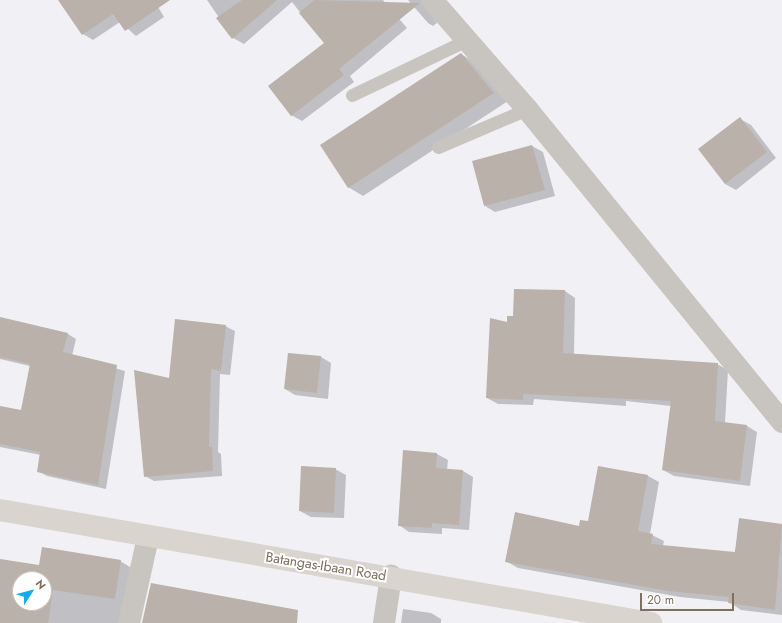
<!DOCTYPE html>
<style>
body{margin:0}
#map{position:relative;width:782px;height:623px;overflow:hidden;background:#f1f0f5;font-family:Jost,sans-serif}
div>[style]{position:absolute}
.shadow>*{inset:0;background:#0003}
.building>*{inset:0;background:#b9b1aa}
.lane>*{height:13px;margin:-6.5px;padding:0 6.5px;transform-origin:6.5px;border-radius:6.5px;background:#c8c4bf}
.street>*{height:22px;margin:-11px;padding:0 11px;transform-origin:11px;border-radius:11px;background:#c8c4bf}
.primary>*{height:22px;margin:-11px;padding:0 11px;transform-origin:11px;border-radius:11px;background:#d9d4ce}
span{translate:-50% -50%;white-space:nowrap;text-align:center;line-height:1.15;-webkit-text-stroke:4px #fff;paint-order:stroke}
.street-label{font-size:14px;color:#7f6f5d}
.north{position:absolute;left:12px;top:571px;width:40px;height:40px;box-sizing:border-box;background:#fff;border:1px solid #ccc5be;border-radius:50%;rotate:54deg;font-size:11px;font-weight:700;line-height:16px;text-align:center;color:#7f6f5d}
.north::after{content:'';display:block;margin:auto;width:14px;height:18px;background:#10aef6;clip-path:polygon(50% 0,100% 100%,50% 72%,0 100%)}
.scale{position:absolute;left:640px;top:593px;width:94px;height:18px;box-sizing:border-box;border:2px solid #7f6f5d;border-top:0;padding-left:5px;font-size:12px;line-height:14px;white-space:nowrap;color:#7f6f5d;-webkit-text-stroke:3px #fff;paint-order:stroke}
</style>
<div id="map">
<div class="shadow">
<i style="clip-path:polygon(63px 0,154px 0,164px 17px,136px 36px,120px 22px,93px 40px,83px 34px)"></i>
<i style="clip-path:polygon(207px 0,383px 0,407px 28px,350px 76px,354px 82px,302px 121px,291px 115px,325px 44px,292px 2px,244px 44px,233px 38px)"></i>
<i style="clip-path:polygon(408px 0,427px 0,425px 6px,437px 23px,433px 26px,428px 23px)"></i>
<i style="clip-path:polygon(461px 54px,476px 63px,508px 101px,363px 196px,348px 187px)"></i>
<i style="clip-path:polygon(740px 119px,751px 125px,776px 158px,736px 190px,725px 184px)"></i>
<i style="clip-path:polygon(532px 146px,543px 152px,555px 196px,495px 212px,485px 206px)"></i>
<i style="clip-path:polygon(565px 291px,575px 298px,574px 354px,717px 364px,728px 370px,725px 423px,747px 426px,757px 432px,750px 486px,674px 476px,663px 470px,671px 406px,626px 401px,626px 406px,534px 399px,533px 405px,498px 404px,487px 398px,508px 323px)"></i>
<i style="clip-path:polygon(0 318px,68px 334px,76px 339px,72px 356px,125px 371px,106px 489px,47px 476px,38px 471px,41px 455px,0 447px,0 407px,22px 411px,30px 366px,0 359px)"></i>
<i style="clip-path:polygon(225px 326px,235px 331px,230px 375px,220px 374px,218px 452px,221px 454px,222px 476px,154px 481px,145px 476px,170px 379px)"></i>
<i style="clip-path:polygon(289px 354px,321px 357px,331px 363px,328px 399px,295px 395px,285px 389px)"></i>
<i style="clip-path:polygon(404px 451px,437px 454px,448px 460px,447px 470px,463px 471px,473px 477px,469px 530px,442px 528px,442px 534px,409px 532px,399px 525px)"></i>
<i style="clip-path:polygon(335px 469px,346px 475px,344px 518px,311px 517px,300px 511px)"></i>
<i style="clip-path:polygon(648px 476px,659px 482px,650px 534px,664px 541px,663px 546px,735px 553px,740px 519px,782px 525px,782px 615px,741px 610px,729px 602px,680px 597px,518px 568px,506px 561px,589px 522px)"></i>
<i style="clip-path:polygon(evenodd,0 560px,40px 566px,120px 561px,130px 567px,127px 623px,0 623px,0 560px,20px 579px,44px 579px,44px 603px,20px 603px,20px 579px)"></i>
<i style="clip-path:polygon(403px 609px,431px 613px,441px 619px,441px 623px,401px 623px)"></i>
</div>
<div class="building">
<i style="clip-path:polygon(58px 0,170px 0,125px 31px,113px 14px,82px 35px)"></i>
<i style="clip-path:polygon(242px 0,277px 0,232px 39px,216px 18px)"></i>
<i style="clip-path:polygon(314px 0,420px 3px,339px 69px,344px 75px,291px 116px,268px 86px,324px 43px,299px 13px)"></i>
<i style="clip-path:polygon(461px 53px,494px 93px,348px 188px,320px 145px)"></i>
<i style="clip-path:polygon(740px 117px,767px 152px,725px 184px,698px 149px)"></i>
<i style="clip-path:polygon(532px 145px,545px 190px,484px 206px,472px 161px)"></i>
<i style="clip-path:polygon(514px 289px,565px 290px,563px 353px,718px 363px,715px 421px,747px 425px,740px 481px,662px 470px,671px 401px,523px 394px,523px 400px,486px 398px,490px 318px,507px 322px,507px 316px,513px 316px)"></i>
<i style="clip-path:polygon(0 317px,68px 333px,63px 352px,117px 365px,98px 485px,37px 472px,40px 452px,0 444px,0 406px,21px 410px,30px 364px,0 357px)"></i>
<i style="clip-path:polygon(175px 319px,226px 325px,221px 371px,211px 369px,209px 447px,212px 447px,213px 471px,144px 477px,134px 370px,169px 378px)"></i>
<i style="clip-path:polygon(288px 353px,321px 356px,317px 393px,284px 389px)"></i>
<i style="clip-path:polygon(403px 450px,437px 453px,436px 468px,463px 470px,459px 525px,432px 523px,432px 528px,398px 526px)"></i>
<i style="clip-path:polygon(301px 466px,336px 468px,334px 513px,299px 511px)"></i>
<i style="clip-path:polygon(598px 466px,648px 475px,638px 531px,653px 534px,651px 544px,735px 552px,739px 518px,782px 524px,775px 610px,728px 603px,729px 597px,668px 591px,505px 562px,515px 512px,579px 526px,580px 520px,588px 521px)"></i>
<i style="clip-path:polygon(evenodd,42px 547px,121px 560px,115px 599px,53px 590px,48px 623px,0 623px,0 559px,39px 565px,42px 547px,20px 579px,44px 579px,44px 603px,20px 603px,20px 579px)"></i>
<i style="clip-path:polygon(151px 583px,298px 610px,297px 623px,142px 623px)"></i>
</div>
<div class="lane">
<i style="left:352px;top:95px;width:127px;rotate:-25.6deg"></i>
<i style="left:438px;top:147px;width:97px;rotate:-23.1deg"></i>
</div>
<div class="street">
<i style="left:432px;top:0;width:145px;rotate:48.9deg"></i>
<i style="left:527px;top:109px;width:404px;rotate:50.8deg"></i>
<i style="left:129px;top:623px;width:88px;rotate:-77.5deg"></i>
<i style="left:384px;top:623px;width:48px;rotate:-81.5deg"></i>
</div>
<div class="primary">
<i style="left:0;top:510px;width:661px;rotate:9.85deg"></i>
</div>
<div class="street-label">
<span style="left:326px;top:566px;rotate:9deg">Batangas-Ibaan Road</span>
</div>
<div class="north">N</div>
<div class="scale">20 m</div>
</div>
